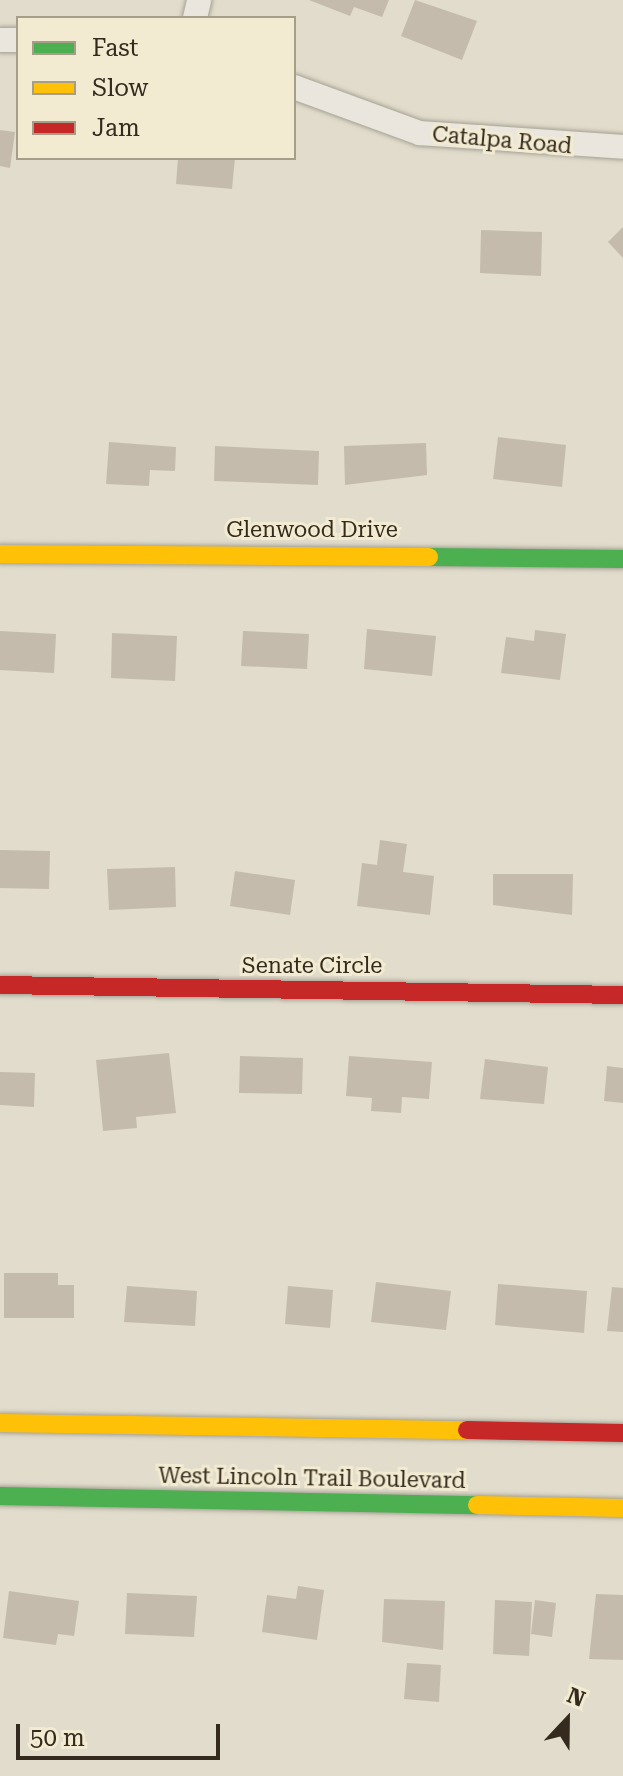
<!DOCTYPE html>
<style>
body{margin:0}
#map{position:relative;width:623px;height:1776px;overflow:hidden;background:#e1dccb;font-family:"Roboto Serif",serif}
div>[style]{position:absolute}
.building>*{inset:0;background:#c5bbac}
.roads{filter:drop-shadow(0 0 2px #a6a195) drop-shadow(0 0 2px #a6a195)}
.street>*{height:24px;margin:-12px;padding:0 12px;transform-origin:12px;border-radius:12px;background:#eae6dd}
.fast>*{height:18px;margin:-9px;padding:0 9px;transform-origin:9px;border-radius:9px;background:#4caf50}
.slow>*{height:18px;margin:-9px;padding:0 9px;transform-origin:9px;border-radius:9px;background:#ffc107}
.jam>*{height:18px;margin:-9px;padding:0 9px;transform-origin:9px;border-radius:9px;background:#c62828}
span{translate:-50% -50%;white-space:nowrap;text-align:center;line-height:1.15;-webkit-text-stroke:6px #f2ebd1;paint-order:stroke}
.street-label{font-size:22px;color:#342a1e}
.legend{position:absolute;left:16px;top:16px;width:280px;height:144px;box-sizing:border-box;background:#f2ebd1;border:2px solid #a69e89;margin:0;padding:10px 14px;list-style:none;font-size:24px;color:#342a1e}
.legend li{display:flex;align-items:center;gap:16px;height:40px}
.legend b{width:40px;border:2px solid #a69e89}
.north{position:absolute;left:527px;top:1680px;width:80px;height:80px;-webkit-text-stroke:6px #f2ebd1;paint-order:stroke;rotate:22deg;font-size:22px;font-weight:700;line-height:32px;text-align:center;color:#342a1e}
.north::after{content:'';display:block;margin:auto;width:28px;height:36px;background:#342a1e;clip-path:polygon(50% 0,100% 100%,50% 72%,0 100%)}
.scale{position:absolute;left:16px;top:1724px;width:204px;height:36px;box-sizing:border-box;border:4px solid #342a1e;border-top:0;padding-left:10px;font-size:24px;line-height:28px;white-space:nowrap;color:#342a1e;-webkit-text-stroke:6px #f2ebd1;paint-order:stroke}
</style>
<div id="map">
<div class="building">
<i style="clip-path:polygon(309px 0,389px 0,382px 17px,354px 7px,350px 16px)"></i>
<i style="clip-path:polygon(415px 0,477px 21px,462px 60px,401px 36px)"></i>
<i style="clip-path:polygon(0 130px,15px 132px,10px 168px,0 166px)"></i>
<i style="clip-path:polygon(178px 158px,235px 158px,232px 189px,176px 184px)"></i>
<i style="clip-path:polygon(623px 227px,623px 258px,608px 242px)"></i>
<i style="clip-path:polygon(481px 230px,542px 232px,541px 276px,480px 273px)"></i>
<i style="clip-path:polygon(498px 437px,566px 445px,562px 487px,493px 479px)"></i>
<i style="clip-path:polygon(109px 442px,176px 447px,175px 471px,150px 470px,149px 486px,106px 484px)"></i>
<i style="clip-path:polygon(426px 443px,427px 475px,345px 485px,344px 446px)"></i>
<i style="clip-path:polygon(215px 446px,319px 451px,318px 485px,214px 481px)"></i>
<i style="clip-path:polygon(367px 629px,436px 636px,432px 676px,364px 669px)"></i>
<i style="clip-path:polygon(535px 630px,566px 634px,560px 680px,501px 673px,506px 637px,534px 641px)"></i>
<i style="clip-path:polygon(0 631px,56px 634px,54px 673px,0 670px)"></i>
<i style="clip-path:polygon(243px 631px,309px 634px,307px 669px,241px 666px)"></i>
<i style="clip-path:polygon(112px 633px,177px 636px,175px 681px,111px 678px)"></i>
<i style="clip-path:polygon(380px 840px,407px 844px,403px 872px,434px 876px,430px 915px,357px 906px,362px 863px,377px 865px)"></i>
<i style="clip-path:polygon(0 850px,50px 851px,49px 889px,0 888px)"></i>
<i style="clip-path:polygon(175px 867px,176px 907px,109px 910px,107px 869px)"></i>
<i style="clip-path:polygon(235px 871px,295px 880px,290px 915px,230px 906px)"></i>
<i style="clip-path:polygon(493px 874px,573px 874px,572px 915px,493px 905px)"></i>
<i style="clip-path:polygon(169px 1053px,176px 1113px,136px 1117px,137px 1128px,103px 1131px,96px 1060px)"></i>
<i style="clip-path:polygon(240px 1056px,303px 1058px,302px 1094px,239px 1093px)"></i>
<i style="clip-path:polygon(349px 1056px,432px 1062px,429px 1099px,402px 1097px,401px 1113px,371px 1111px,372px 1098px,346px 1096px)"></i>
<i style="clip-path:polygon(485px 1059px,548px 1067px,544px 1104px,480px 1099px)"></i>
<i style="clip-path:polygon(607px 1066px,623px 1068px,623px 1103px,604px 1101px)"></i>
<i style="clip-path:polygon(0 1072px,35px 1073px,34px 1107px,0 1105px)"></i>
<i style="clip-path:polygon(4px 1273px,58px 1273px,58px 1285px,74px 1285px,74px 1318px,4px 1318px)"></i>
<i style="clip-path:polygon(376px 1282px,451px 1291px,446px 1330px,371px 1322px)"></i>
<i style="clip-path:polygon(498px 1284px,587px 1291px,584px 1333px,495px 1325px)"></i>
<i style="clip-path:polygon(127px 1286px,197px 1291px,195px 1326px,124px 1322px)"></i>
<i style="clip-path:polygon(288px 1286px,333px 1290px,330px 1328px,285px 1324px)"></i>
<i style="clip-path:polygon(612px 1287px,623px 1288px,623px 1332px,607px 1331px)"></i>
<i style="clip-path:polygon(298px 1586px,324px 1590px,317px 1640px,262px 1632px,267px 1595px,296px 1599px)"></i>
<i style="clip-path:polygon(9px 1591px,79px 1601px,74px 1636px,58px 1634px,56px 1645px,3px 1638px)"></i>
<i style="clip-path:polygon(127px 1593px,197px 1596px,194px 1637px,125px 1634px)"></i>
<i style="clip-path:polygon(596px 1594px,623px 1595px,623px 1660px,589px 1659px)"></i>
<i style="clip-path:polygon(384px 1599px,445px 1601px,443px 1650px,382px 1642px)"></i>
<i style="clip-path:polygon(495px 1600px,532px 1602px,529px 1656px,493px 1654px)"></i>
<i style="clip-path:polygon(535px 1600px,556px 1603px,552px 1637px,531px 1634px)"></i>
<i style="clip-path:polygon(407px 1663px,441px 1665px,439px 1702px,404px 1699px)"></i>
</div>
<div class="roads">
<div class="street">
<i style="left:195px;top:18px;width:18px;rotate:-77deg"></i>
<i style="left:0;top:40px;width:18px"></i>
<i style="left:294px;top:87px;width:134px;rotate:20.1deg"></i>
<i style="left:420px;top:133px;width:203px;rotate:3.9deg"></i>
</div>
<div class="fast">
<i style="left:429px;top:557px;width:194px;rotate:0.6deg"></i>
<i style="left:0;top:1496px;width:477px;rotate:1.1deg"></i>
</div>
<div class="slow">
<i style="left:0;top:554px;width:429px;rotate:0.4deg"></i>
<i style="left:0;top:1423px;width:467px;rotate:0.9deg"></i>
<i style="left:477px;top:1505px;width:146px;rotate:1.2deg"></i>
</div>
<div class="jam">
<i style="left:0;top:985px;width:623px;rotate:0.92deg"></i>
<i style="left:467px;top:1430px;width:156px;rotate:1.1deg"></i>
</div>
</div>
<div class="street-label">
<span style="left:502px;top:140px;rotate:5deg">Catalpa Road</span>
<span style="left:312px;top:530px">Glenwood Drive</span>
<span style="left:312px;top:966px">Senate Circle</span>
<span style="left:312px;top:1478px;rotate:1deg">West Lincoln Trail Boulevard</span>
</div>
<ul class="legend">
<li><b style="height:10px;background:#4caf50"></b>Fast</li>
<li><b style="height:10px;background:#ffc107"></b>Slow</li>
<li><b style="height:10px;background:#c62828"></b>Jam</li>
</ul>
<div class="north">N</div>
<div class="scale">50 m</div>
</div>
